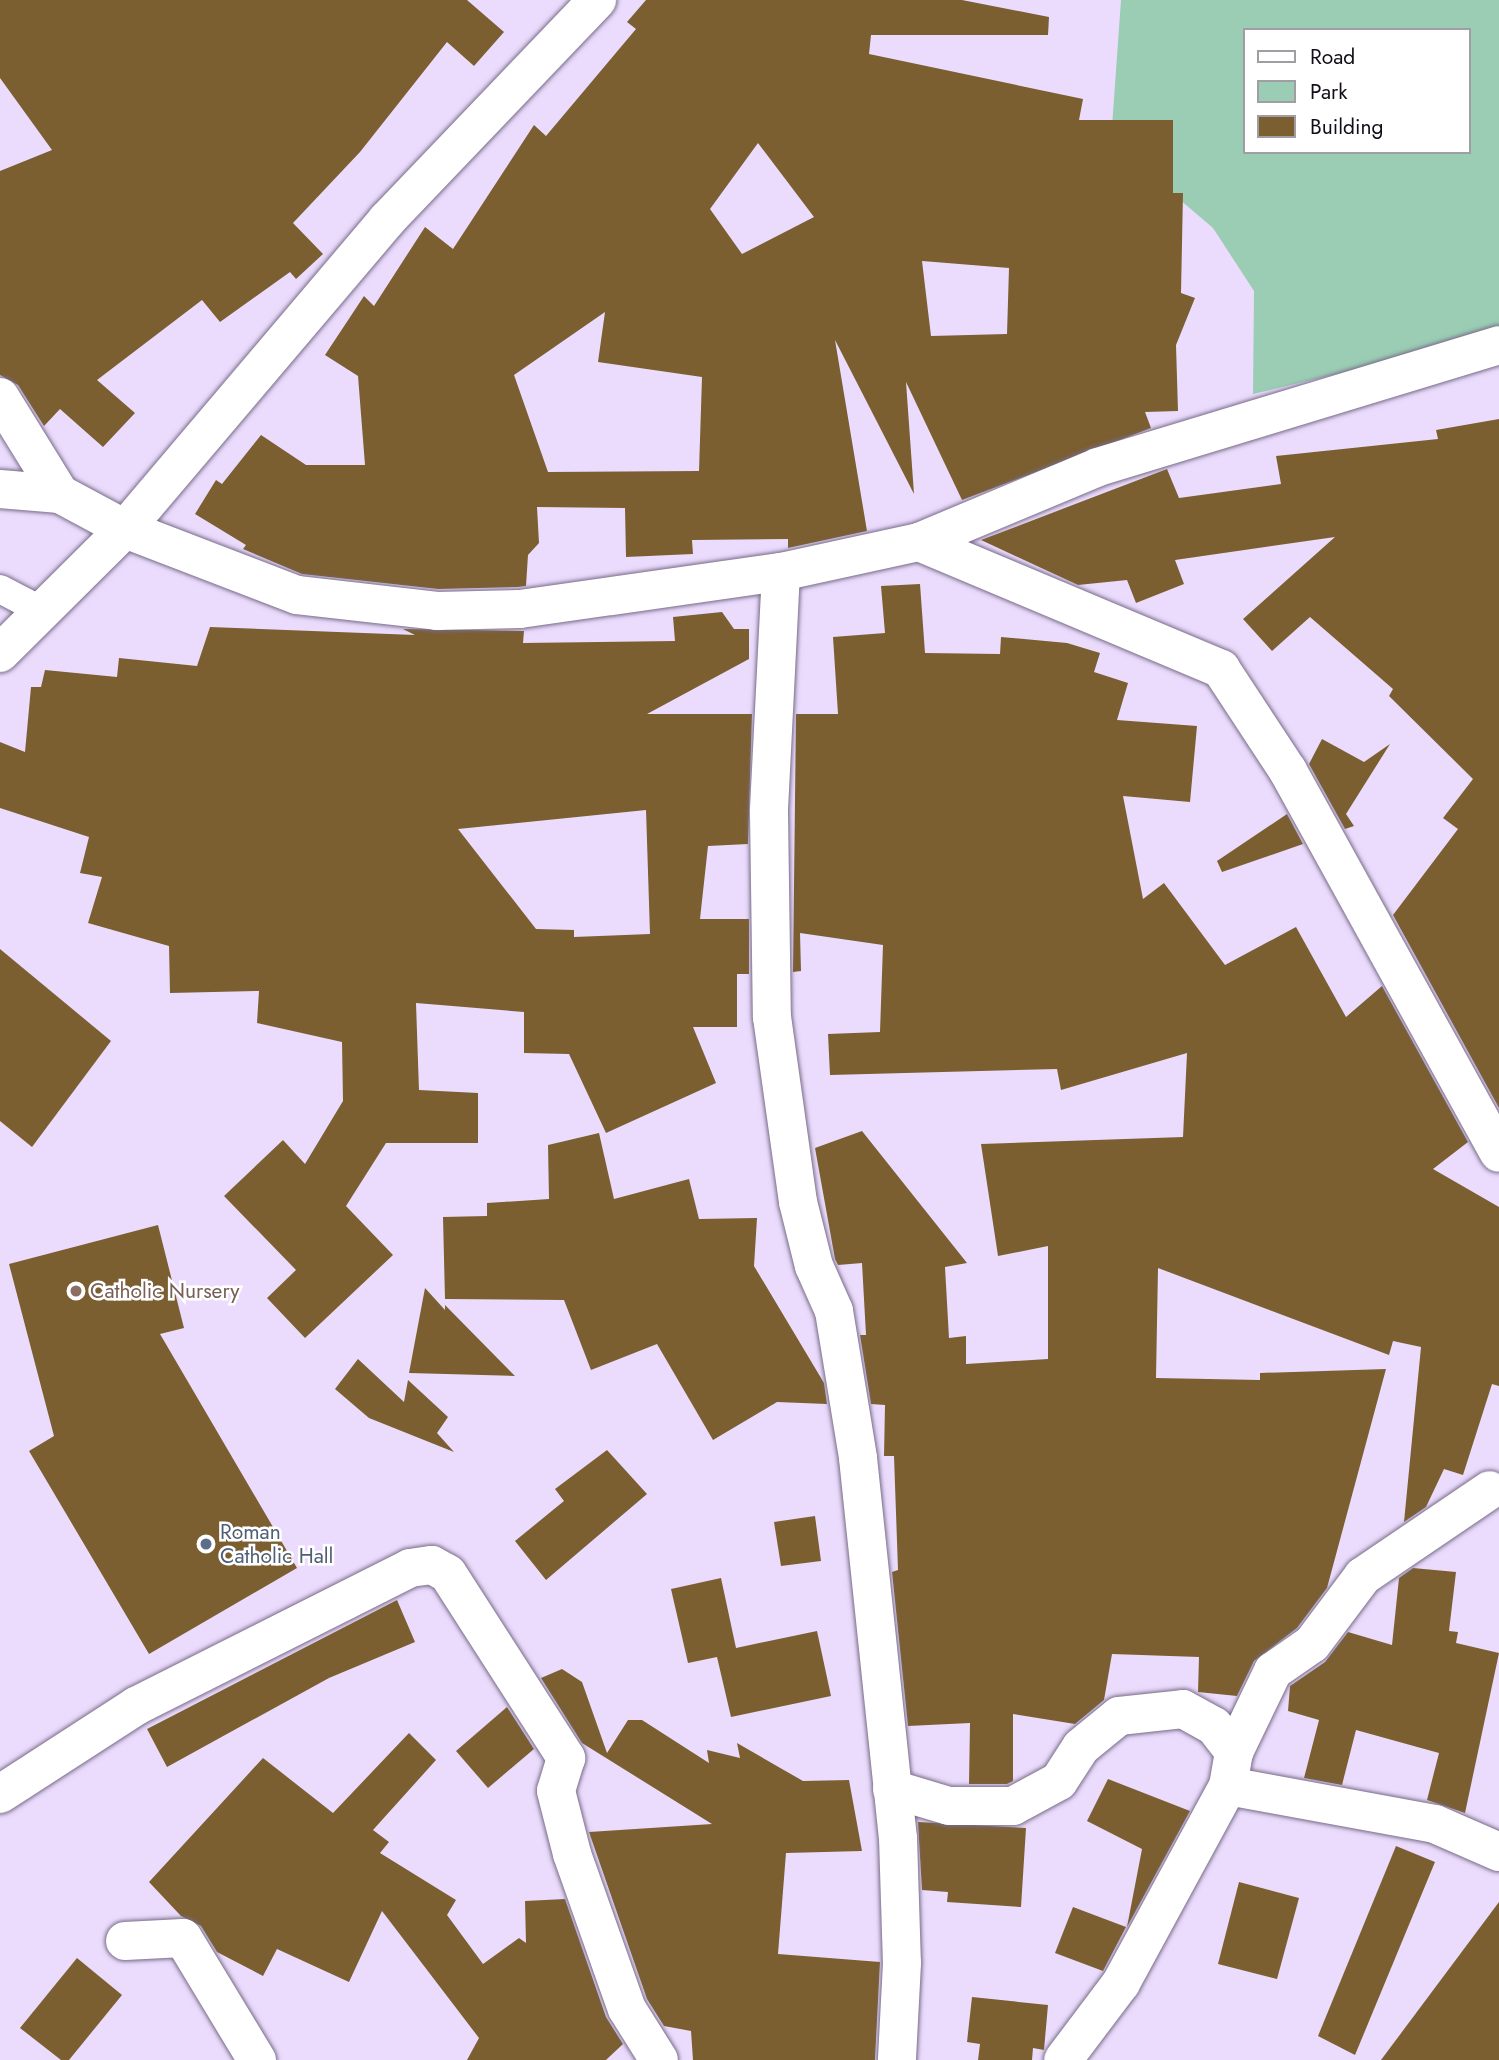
<!DOCTYPE html>
<style>
body{margin:0}
#map{position:relative;width:1499px;height:2060px;overflow:hidden;background:#ebdcfd;font-family:Jost,sans-serif}
div>[style]{position:absolute}
.green>*{inset:0;background:#9bcdb4}
.building>*{inset:0;background:#7b5f30}
.roads{filter:drop-shadow(0 0 2px #786b88) drop-shadow(0 0 2px #786b88)}
.service>*{height:28px;margin:-14px;padding:0 14px;transform-origin:14px;border-radius:14px;background:#fff}
.minor>*{height:38px;margin:-19px;padding:0 19px;transform-origin:19px;border-radius:19px;background:#fff}
.dots>*{width:19px;height:19px;translate:-50% -50%;box-sizing:border-box;border:4px solid #fff;border-radius:50%}
span{translate:-50% -50%;white-space:nowrap;text-align:center;line-height:1.15;-webkit-text-stroke:5px #fff;paint-order:stroke}
.education-label{font-size:21px;color:#785e54}
.left{translate:0 -50%;text-align:left}
.service-label{font-size:21px;color:#4e5e75}
.legend{position:absolute;left:1243px;top:28px;width:228px;height:126px;box-sizing:border-box;background:#fff;border:2px solid #a09ea3;margin:0;padding:9px 12px;list-style:none;font-size:21px;color:#120d18}
.legend li{display:flex;align-items:center;gap:14px;height:35px}
.legend b{width:35px;border:2px solid #a09ea3}
</style>
<div id="map">
<div class="green">
<i style="clip-path:polygon(evenodd,1121px 0,1499px 0,1499px 335px,1253px 394px,1254px 291px,1213px 228px,1111px 141px,1121px 0,1245px 30px,1469px 30px,1469px 152px,1245px 152px,1245px 30px)"></i>
</div>
<div class="building">
<i style="clip-path:polygon(0 0,467px 0,504px 32px,474px 66px,447px 42px,360px 152px,293px 223px,323px 254px,296px 279px,290px 272px,220px 322px,202px 300px,97px 380px,135px 413px,103px 447px,60px 409px,44px 426px,18px 385px,0 375px,0 171px,52px 150px,0 78px)"></i>
<i style="clip-path:polygon(evenodd,646px 0,962px 0,1049px 17px,1048px 35px,871px 35px,869px 54px,1083px 99px,1079px 120px,1173px 120px,1173px 193px,1183px 193px,1181px 293px,1195px 298px,1176px 345px,1178px 411px,1145px 412px,1151px 428px,962px 500px,906px 382px,914px 494px,835px 340px,867px 531px,788px 548px,788px 539px,692px 540px,693px 554px,626px 557px,625px 508px,537px 507px,539px 543px,528px 555px,526px 586px,518px 587px,438px 589px,302px 574px,243px 549px,246px 545px,195px 514px,216px 480px,222px 484px,261px 435px,306px 465px,365px 465px,358px 376px,325px 355px,364px 296px,374px 306px,425px 227px,453px 249px,534px 125px,546px 136px,636px 29px,627px 22px,646px 0,758px 143px,814px 217px,742px 254px,710px 209px,758px 143px,646px 0,922px 261px,1009px 268px,1007px 334px,931px 336px,922px 261px,646px 0,605px 312px,598px 362px,702px 377px,699px 471px,548px 472px,514px 375px,605px 312px)"></i>
<i style="clip-path:polygon(1499px 419px,1499px 1108px,1393px 915px,1458px 829px,1443px 818px,1473px 779px,1389px 696px,1393px 689px,1310px 617px,1272px 651px,1243px 619px,1335px 537px,1175px 560px,1184px 584px,1136px 603px,1127px 580px,1078px 585px,981px 540px,1167px 469px,1179px 498px,1281px 484px,1276px 456px,1438px 439px,1436px 430px)"></i>
<i style="clip-path:polygon(920px 584px,925px 653px,1000px 654px,1001px 637px,1067px 643px,1100px 653px,1094px 672px,1128px 683px,1117px 720px,1197px 726px,1190px 802px,1123px 796px,1143px 899px,1164px 883px,1225px 965px,1296px 927px,1346px 1017px,1382px 986px,1468px 1142px,1433px 1169px,1499px 1207px,1499px 1386px,1492px 1384px,1463px 1475px,1444px 1469px,1426px 1507px,1404px 1522px,1421px 1347px,1393px 1341px,1389px 1355px,1158px 1268px,1156px 1378px,1260px 1380px,1260px 1373px,1386px 1369px,1327px 1588px,1297px 1628px,1254px 1661px,1237px 1696px,1198px 1692px,1199px 1657px,1112px 1654px,1104px 1700px,1075px 1724px,1013px 1714px,1013px 1781px,1007px 1784px,969px 1784px,970px 1723px,908px 1726px,892px 1572px,898px 1570px,894px 1456px,884px 1456px,885px 1405px,871px 1404px,860px 1335px,866px 1335px,862px 1263px,838px 1265px,835px 1259px,815px 1148px,862px 1131px,967px 1263px,945px 1267px,949px 1338px,966px 1336px,966px 1364px,1048px 1359px,1048px 1246px,998px 1256px,981px 1144px,1183px 1137px,1187px 1053px,1061px 1090px,1057px 1069px,830px 1075px,828px 1034px,880px 1032px,883px 945px,800px 933px,801px 971px,793px 972px,796px 714px,838px 714px,833px 637px,885px 633px,881px 586px)"></i>
<i style="clip-path:polygon(evenodd,722px 612px,734px 629px,749px 629px,749px 659px,647px 714px,752px 714px,748px 844px,708px 846px,700px 919px,749px 919px,749px 974px,737px 974px,737px 1027px,693px 1027px,716px 1083px,606px 1133px,569px 1054px,524px 1053px,524px 1012px,416px 1003px,419px 1090px,478px 1093px,478px 1143px,386px 1143px,346px 1206px,393px 1255px,305px 1338px,267px 1298px,296px 1270px,224px 1196px,283px 1140px,305px 1164px,343px 1101px,342px 1042px,257px 1023px,259px 991px,170px 993px,169px 946px,88px 923px,102px 877px,80px 873px,89px 837px,0 808px,0 742px,25px 752px,31px 687px,41px 687px,45px 670px,117px 677px,119px 658px,197px 666px,210px 627px,415px 635px,403px 629px,524px 631px,523px 643px,675px 641px,673px 617px,722px 612px,646px 810px,650px 934px,574px 937px,574px 930px,536px 929px,458px 829px,646px 810px)"></i>
<i style="clip-path:polygon(1322px 739px,1364px 762px,1390px 744px,1346px 814px,1354px 826px,1345px 829px,1309px 764px)"></i>
<i style="clip-path:polygon(1287px 814px,1303px 844px,1222px 872px,1217px 861px)"></i>
<i style="clip-path:polygon(0 949px,111px 1041px,32px 1147px,0 1121px)"></i>
<i style="clip-path:polygon(599px 1133px,614px 1199px,689px 1179px,699px 1219px,757px 1218px,754px 1266px,824px 1383px,827px 1404px,777px 1402px,713px 1440px,657px 1344px,591px 1370px,564px 1300px,445px 1299px,443px 1217px,487px 1216px,487px 1203px,549px 1199px,548px 1145px)"></i>
<i style="clip-path:polygon(158px 1225px,184px 1328px,160px 1334px,297px 1568px,149px 1654px,29px 1451px,54px 1436px,9px 1264px)"></i>
<i style="clip-path:polygon(425px 1288px,445px 1310px,445px 1305px,515px 1376px,409px 1373px)"></i>
<i style="clip-path:polygon(358px 1359px,404px 1402px,408px 1380px,448px 1417px,437px 1433px,454px 1452px,369px 1418px,335px 1389px)"></i>
<i style="clip-path:polygon(607px 1450px,647px 1494px,546px 1580px,515px 1541px,564px 1501px,555px 1489px)"></i>
<i style="clip-path:polygon(815px 1516px,821px 1561px,781px 1566px,774px 1522px)"></i>
<i style="clip-path:polygon(1413px 1568px,1456px 1572px,1449px 1631px,1458px 1632px,1456px 1643px,1499px 1653px,1465px 1813px,1427px 1800px,1439px 1753px,1356px 1730px,1342px 1785px,1304px 1778px,1319px 1720px,1288px 1711px,1290px 1686px,1325px 1662px,1348px 1632px,1392px 1645px,1399px 1578px)"></i>
<i style="clip-path:polygon(721px 1578px,736px 1648px,817px 1631px,831px 1696px,731px 1717px,717px 1657px,688px 1663px,671px 1589px)"></i>
<i style="clip-path:polygon(397px 1600px,415px 1642px,329px 1678px,167px 1767px,147px 1729px)"></i>
<i style="clip-path:polygon(562px 1669px,582px 1682px,607px 1753px,628px 1720px,642px 1720px,709px 1763px,707px 1750px,740px 1758px,737px 1743px,803px 1781px,849px 1780px,862px 1851px,786px 1853px,778px 1954px,880px 1962px,875px 2060px,693px 2060px,691px 2031px,664px 2026px,647px 1999px,589px 1832px,712px 1824px,582px 1743px,541px 1678px)"></i>
<i style="clip-path:polygon(507px 1707px,534px 1749px,488px 1788px,456px 1751px)"></i>
<i style="clip-path:polygon(409px 1733px,436px 1760px,373px 1830px,389px 1842px,380px 1853px,456px 1900px,447px 1915px,483px 1964px,519px 1938px,526px 1943px,525px 1901px,565px 1899px,606px 2017px,623px 2044px,606px 2060px,467px 2060px,479px 2038px,382px 1911px,349px 1982px,277px 1949px,263px 1976px,217px 1952px,201px 1926px,181px 1916px,149px 1882px,263px 1758px,333px 1813px)"></i>
<i style="clip-path:polygon(1108px 1779px,1190px 1811px,1127px 1927px,1142px 1849px,1087px 1821px)"></i>
<i style="clip-path:polygon(918px 1822px,1026px 1828px,1021px 1907px,947px 1902px,948px 1892px,922px 1890px)"></i>
<i style="clip-path:polygon(1396px 1846px,1435px 1862px,1355px 2055px,1318px 2036px)"></i>
<i style="clip-path:polygon(1239px 1882px,1299px 1898px,1277px 1979px,1218px 1964px)"></i>
<i style="clip-path:polygon(1499px 1902px,1499px 2060px,1381px 2060px)"></i>
<i style="clip-path:polygon(1073px 1907px,1126px 1927px,1103px 1971px,1055px 1953px)"></i>
<i style="clip-path:polygon(77px 1958px,122px 1995px,69px 2060px,61px 2060px,20px 2028px)"></i>
<i style="clip-path:polygon(972px 1997px,1048px 2005px,1044px 2050px,1033px 2048px,1032px 2060px,978px 2060px,980px 2044px,967px 2042px)"></i>
</div>
<div class="roads">
<div class="service">
<i style="left:0;top:589px;width:47px;rotate:27.6deg"></i>
</div>
<div class="minor">
<i style="left:0;top:397px;width:114px;rotate:58.3deg"></i>
<i style="left:0;top:489px;width:60px;rotate:4.8deg"></i>
<i style="left:60px;top:494px;width:74px;rotate:28.3deg"></i>
<i style="left:125px;top:529px;width:184px;rotate:21deg"></i>
<i style="left:297px;top:595px;width:141px;rotate:6.5deg"></i>
<i style="left:437px;top:611px;width:83px;rotate:-1.4deg"></i>
<i style="left:520px;top:609px;width:264px;rotate:-8.1deg"></i>
<i style="left:781px;top:572px;width:141px;rotate:-12.3deg"></i>
<i style="left:919px;top:542px;width:194px;rotate:-22.7deg"></i>
<i style="left:1098px;top:467px;width:419px;rotate:-16.9deg"></i>
<i style="left:919px;top:542px;width:328px;rotate:22.8deg"></i>
<i style="left:1221px;top:669px;width:122px;rotate:56.7deg"></i>
<i style="left:1288px;top:771px;width:436px;rotate:61.1deg"></i>
<i style="left:781px;top:572px;width:240px;rotate:92.9deg"></i>
<i style="left:769px;top:812px;width:205px;rotate:89.2deg"></i>
<i style="left:772px;top:1017px;width:187px;rotate:82deg"></i>
<i style="left:798px;top:1202px;width:66px;rotate:76deg"></i>
<i style="left:814px;top:1266px;width:49px;rotate:66deg"></i>
<i style="left:834px;top:1311px;width:149px;rotate:80.7deg"></i>
<i style="left:858px;top:1458px;width:382px;rotate:84deg"></i>
<i style="left:898px;top:1838px;width:125px;rotate:88.2deg"></i>
<i style="left:902px;top:1963px;width:97px;rotate:93deg"></i>
<i style="left:0;top:653px;width:176px;rotate:-44.8deg"></i>
<i style="left:125px;top:529px;width:405px;rotate:-49.7deg"></i>
<i style="left:387px;top:220px;width:304px;rotate:-46.3deg"></i>
<i style="left:1234px;top:1752px;width:90px;rotate:-64.3deg"></i>
<i style="left:1273px;top:1671px;width:47px;rotate:-34.7deg"></i>
<i style="left:1312px;top:1644px;width:85px;rotate:-53.1deg"></i>
<i style="left:1363px;top:1576px;width:153px;rotate:-34.1deg"></i>
<i style="left:1228px;top:1786px;width:210px;rotate:10.4deg"></i>
<i style="left:1435px;top:1824px;width:70px;rotate:23.6deg"></i>
<i style="left:892px;top:1789px;width:59px;rotate:16.6deg"></i>
<i style="left:949px;top:1806px;width:64px"></i>
<i style="left:1013px;top:1806px;width:52px;rotate:-28.5deg"></i>
<i style="left:1059px;top:1781px;width:40px;rotate:-57.1deg"></i>
<i style="left:1081px;top:1747px;width:49px;rotate:-39.2deg"></i>
<i style="left:1119px;top:1716px;width:64px;rotate:-6.2deg"></i>
<i style="left:1183px;top:1709px;width:35px;rotate:29deg"></i>
<i style="left:1214px;top:1726px;width:33px;rotate:52deg"></i>
<i style="left:1234px;top:1752px;width:35px;rotate:100deg"></i>
<i style="left:1228px;top:1786px;width:224px;rotate:118.5deg"></i>
<i style="left:1121px;top:1983px;width:96px;rotate:127deg"></i>
<i style="left:0;top:1794px;width:162px;rotate:-32.9deg"></i>
<i style="left:136px;top:1706px;width:307px;rotate:-26.7deg"></i>
<i style="left:410px;top:1568px;width:22px;rotate:-8deg"></i>
<i style="left:432px;top:1565px;width:18px;rotate:29deg"></i>
<i style="left:448px;top:1574px;width:219px;rotate:57.3deg"></i>
<i style="left:566px;top:1758px;width:34px;rotate:107deg"></i>
<i style="left:556px;top:1791px;width:65px;rotate:75.7deg"></i>
<i style="left:572px;top:1854px;width:164px;rotate:70.5deg"></i>
<i style="left:627px;top:2009px;width:60px;rotate:57.9deg"></i>
<i style="left:125px;top:1941px;width:58px;rotate:-3deg"></i>
<i style="left:183px;top:1938px;width:143px;rotate:58.8deg"></i>
</div>
</div>
<div class="dots">
<i style="left:76px;top:1291px;background:#8d6e63"></i>
<i style="left:206px;top:1544px;background:#5c6f8a"></i>
</div>
<div class="education-label">
<span class="left" style="left:90px;top:1291px">Catholic Nursery</span>
</div>
<div class="service-label">
<span class="left" style="left:220px;top:1544px">Roman<br>Catholic Hall</span>
</div>
<ul class="legend">
<li><b style="height:9px;background:#fff"></b>Road</li>
<li><b style="height:19px;background:#9bcdb4"></b>Park</li>
<li><b style="height:19px;background:#7b5f30"></b>Building</li>
</ul>
</div>
